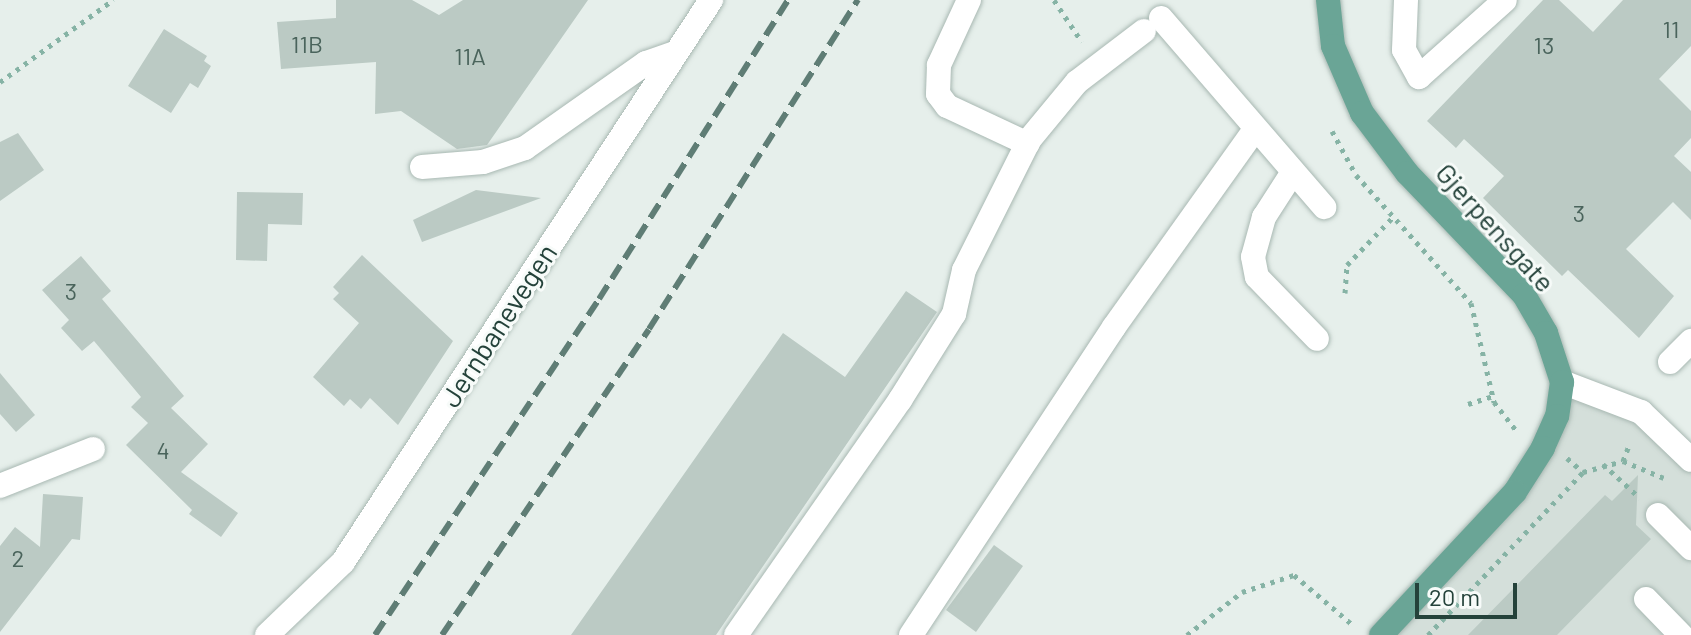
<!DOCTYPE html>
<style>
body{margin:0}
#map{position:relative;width:1691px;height:635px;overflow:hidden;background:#e6efeb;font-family:Barlow,sans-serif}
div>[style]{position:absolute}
.built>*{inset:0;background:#d4dfda}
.building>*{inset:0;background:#bbcac4}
.path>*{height:5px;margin-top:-2.5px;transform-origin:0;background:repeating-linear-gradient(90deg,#86b3a5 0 4px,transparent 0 10px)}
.roads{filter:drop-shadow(0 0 2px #a8b8b2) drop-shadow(0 0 2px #a8b8b2)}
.minor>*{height:24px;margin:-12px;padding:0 12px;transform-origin:12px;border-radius:12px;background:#fff}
.major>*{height:24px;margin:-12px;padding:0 12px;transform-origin:12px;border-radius:12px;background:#6aa596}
.rail>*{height:6px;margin-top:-3px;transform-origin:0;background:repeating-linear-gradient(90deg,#5f7d75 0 16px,transparent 0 24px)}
span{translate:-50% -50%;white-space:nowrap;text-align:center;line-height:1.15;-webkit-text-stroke:6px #f7fbf9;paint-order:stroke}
.number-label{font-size:24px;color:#4a645c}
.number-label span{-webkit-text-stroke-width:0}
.street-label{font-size:28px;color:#24423a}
.scale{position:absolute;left:1415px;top:583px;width:102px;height:36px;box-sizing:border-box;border:4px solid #24423a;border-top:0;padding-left:10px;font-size:24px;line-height:28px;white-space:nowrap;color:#24423a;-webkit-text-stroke:6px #f7fbf9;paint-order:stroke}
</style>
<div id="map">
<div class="built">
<i style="clip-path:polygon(1562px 382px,1590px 388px,1691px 460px,1691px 635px,1381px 635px,1515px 492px)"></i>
</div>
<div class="building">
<i style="clip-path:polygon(336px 0,412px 0,439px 15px,463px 0,588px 0,487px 145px,457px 149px,401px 111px,375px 114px,376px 62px,281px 69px,277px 22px,336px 18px)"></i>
<i style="clip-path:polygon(1543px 0,1559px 0,1593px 32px,1623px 0,1691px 0,1691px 46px,1659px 79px,1691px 111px,1691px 138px,1674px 156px,1691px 172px,1691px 220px,1673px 202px,1626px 249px,1674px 296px,1639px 338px,1568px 270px,1562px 276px,1483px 198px,1504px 176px,1464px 139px,1456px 148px,1427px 121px)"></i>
<i style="clip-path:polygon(164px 29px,207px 56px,204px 61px,211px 66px,198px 88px,190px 83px,171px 113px,128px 86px)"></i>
<i style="clip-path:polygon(18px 133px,44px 170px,0 201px,0 142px)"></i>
<i style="clip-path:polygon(476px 190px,541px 198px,422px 242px,413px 220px)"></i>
<i style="clip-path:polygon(237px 192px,303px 193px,302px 225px,268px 224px,267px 261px,236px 260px)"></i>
<i style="clip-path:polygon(362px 255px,453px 341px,398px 425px,370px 398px,361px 409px,350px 399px,344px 406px,313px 377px,359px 323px,333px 299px,339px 293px,333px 287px)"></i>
<i style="clip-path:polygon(81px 256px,111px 291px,102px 299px,184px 396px,171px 408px,208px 444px,181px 472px,238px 513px,221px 537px,189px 514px,192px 510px,126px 445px,148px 423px,131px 407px,141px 397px,94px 341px,82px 351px,61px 328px,69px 320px,42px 290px)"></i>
<i style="clip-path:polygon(906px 291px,937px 312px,716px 635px,571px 635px,783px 333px,845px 377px)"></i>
<i style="clip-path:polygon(0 373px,35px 415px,16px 432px,0 414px)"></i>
<i style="clip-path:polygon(1638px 475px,1636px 525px,1651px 539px,1557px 635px,1468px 635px,1605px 495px,1612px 501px)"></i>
<i style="clip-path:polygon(43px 494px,83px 497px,80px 540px,72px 539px,0 632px,0 546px,15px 527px,40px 547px)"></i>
<i style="clip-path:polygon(994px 545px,1023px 566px,976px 632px,946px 610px)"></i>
</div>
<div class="path">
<i style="left:1054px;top:0;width:50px;rotate:56.3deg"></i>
<i style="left:0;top:82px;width:140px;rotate:-36deg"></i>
<i style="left:1332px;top:131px;width:50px;rotate:61.4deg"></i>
<i style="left:1356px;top:175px;width:172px;rotate:48.1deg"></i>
<i style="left:1471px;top:303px;width:102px;rotate:76.9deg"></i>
<i style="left:1494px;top:402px;width:39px;rotate:52deg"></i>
<i style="left:1345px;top:293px;width:28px;rotate:-86deg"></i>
<i style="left:1347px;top:265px;width:68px;rotate:-46.2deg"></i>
<i style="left:1468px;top:404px;width:25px;rotate:-18deg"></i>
<i style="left:1567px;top:458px;width:21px;rotate:41deg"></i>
<i style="left:1623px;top:461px;width:19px;rotate:-69deg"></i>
<i style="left:1603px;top:464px;width:50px;rotate:42.6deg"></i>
<i style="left:1187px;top:635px;width:70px;rotate:-38deg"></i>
<i style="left:1242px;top:592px;width:55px;rotate:-18.1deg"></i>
<i style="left:1294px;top:575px;width:79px;rotate:40.4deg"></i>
<i style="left:1428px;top:635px;width:225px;rotate:-46.4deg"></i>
<i style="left:1583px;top:472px;width:41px;rotate:-15.4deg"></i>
<i style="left:1623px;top:461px;width:44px;rotate:22.5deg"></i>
</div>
<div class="roads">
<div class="minor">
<i style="left:969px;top:0;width:72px;rotate:114.8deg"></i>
<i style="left:939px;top:65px;width:29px;rotate:92deg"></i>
<i style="left:938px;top:94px;width:15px;rotate:53deg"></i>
<i style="left:947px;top:106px;width:89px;rotate:25.1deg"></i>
<i style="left:1406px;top:0;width:50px;rotate:92.3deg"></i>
<i style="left:1404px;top:50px;width:31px;rotate:61deg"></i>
<i style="left:1419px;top:77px;width:115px;rotate:-41.8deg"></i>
<i style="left:1161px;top:18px;width:250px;rotate:49.2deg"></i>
<i style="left:422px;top:167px;width:61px;rotate:-4.7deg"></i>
<i style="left:483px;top:162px;width:44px;rotate:-18.4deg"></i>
<i style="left:525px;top:148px;width:148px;rotate:-35.1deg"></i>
<i style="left:646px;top:63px;width:31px;rotate:-19deg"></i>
<i style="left:1293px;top:172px;width:54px;rotate:122.8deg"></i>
<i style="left:1264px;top:217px;width:41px;rotate:105.4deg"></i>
<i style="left:1253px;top:257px;width:20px;rotate:79deg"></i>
<i style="left:1257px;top:277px;width:86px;rotate:45.9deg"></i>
<i style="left:1670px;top:362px;width:30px;rotate:-45deg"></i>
<i style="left:1562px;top:382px;width:85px;rotate:20.8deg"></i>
<i style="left:1641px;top:412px;width:69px;rotate:43.8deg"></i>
<i style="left:0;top:486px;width:100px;rotate:-21.7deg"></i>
<i style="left:1658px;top:515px;width:47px;rotate:45deg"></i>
<i style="left:1646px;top:599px;width:50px;rotate:45.8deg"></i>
<i style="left:267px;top:635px;width:105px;rotate:-43.8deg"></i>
<i style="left:343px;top:562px;width:672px;rotate:-56.78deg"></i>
<i style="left:736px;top:635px;width:287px;rotate:-55.1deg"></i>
<i style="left:900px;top:400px;width:102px;rotate:-57.9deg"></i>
<i style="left:954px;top:314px;width:45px;rotate:-77.2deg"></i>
<i style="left:964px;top:270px;width:145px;rotate:-63.4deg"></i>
<i style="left:1029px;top:140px;width:75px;rotate:-50.4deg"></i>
<i style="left:1077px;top:82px;width:84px;rotate:-37.3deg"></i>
<i style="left:911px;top:635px;width:369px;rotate:-56.6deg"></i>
<i style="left:1114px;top:327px;width:243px;rotate:-54.5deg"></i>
</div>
<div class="major">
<i style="left:1328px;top:0;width:46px;rotate:83.8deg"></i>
<i style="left:1333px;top:46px;width:73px;rotate:66.6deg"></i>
<i style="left:1362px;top:113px;width:75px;rotate:53.1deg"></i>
<i style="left:1407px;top:173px;width:169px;rotate:46.2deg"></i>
<i style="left:1524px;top:295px;width:44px;rotate:59.9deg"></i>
<i style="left:1546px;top:333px;width:52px;rotate:71.9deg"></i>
<i style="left:1562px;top:382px;width:34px;rotate:98deg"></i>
<i style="left:1557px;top:416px;width:35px;rotate:114deg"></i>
<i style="left:1543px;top:448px;width:52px;rotate:122.5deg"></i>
<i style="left:1515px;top:492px;width:196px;rotate:133.1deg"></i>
</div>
</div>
<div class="rail">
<i style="left:375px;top:635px;width:404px;rotate:-56.3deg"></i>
<i style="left:599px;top:299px;width:354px;rotate:-57.7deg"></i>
<i style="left:442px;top:635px;width:369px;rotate:-55.9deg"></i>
<i style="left:649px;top:329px;width:390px;rotate:-57.6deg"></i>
</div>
<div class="number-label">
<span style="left:1671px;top:29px">11</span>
<span style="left:307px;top:44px">11B</span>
<span style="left:1544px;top:45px">13</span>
<span style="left:470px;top:56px">11A</span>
<span style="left:1579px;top:213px">3</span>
<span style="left:71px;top:291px">3</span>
<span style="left:163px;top:450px">4</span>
<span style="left:18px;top:558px">2</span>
</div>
<div class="street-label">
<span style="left:1496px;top:227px;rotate:48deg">Gjerpensgate</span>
<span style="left:498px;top:325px;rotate:-57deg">Jernbanevegen</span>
</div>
<div class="scale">20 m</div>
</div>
